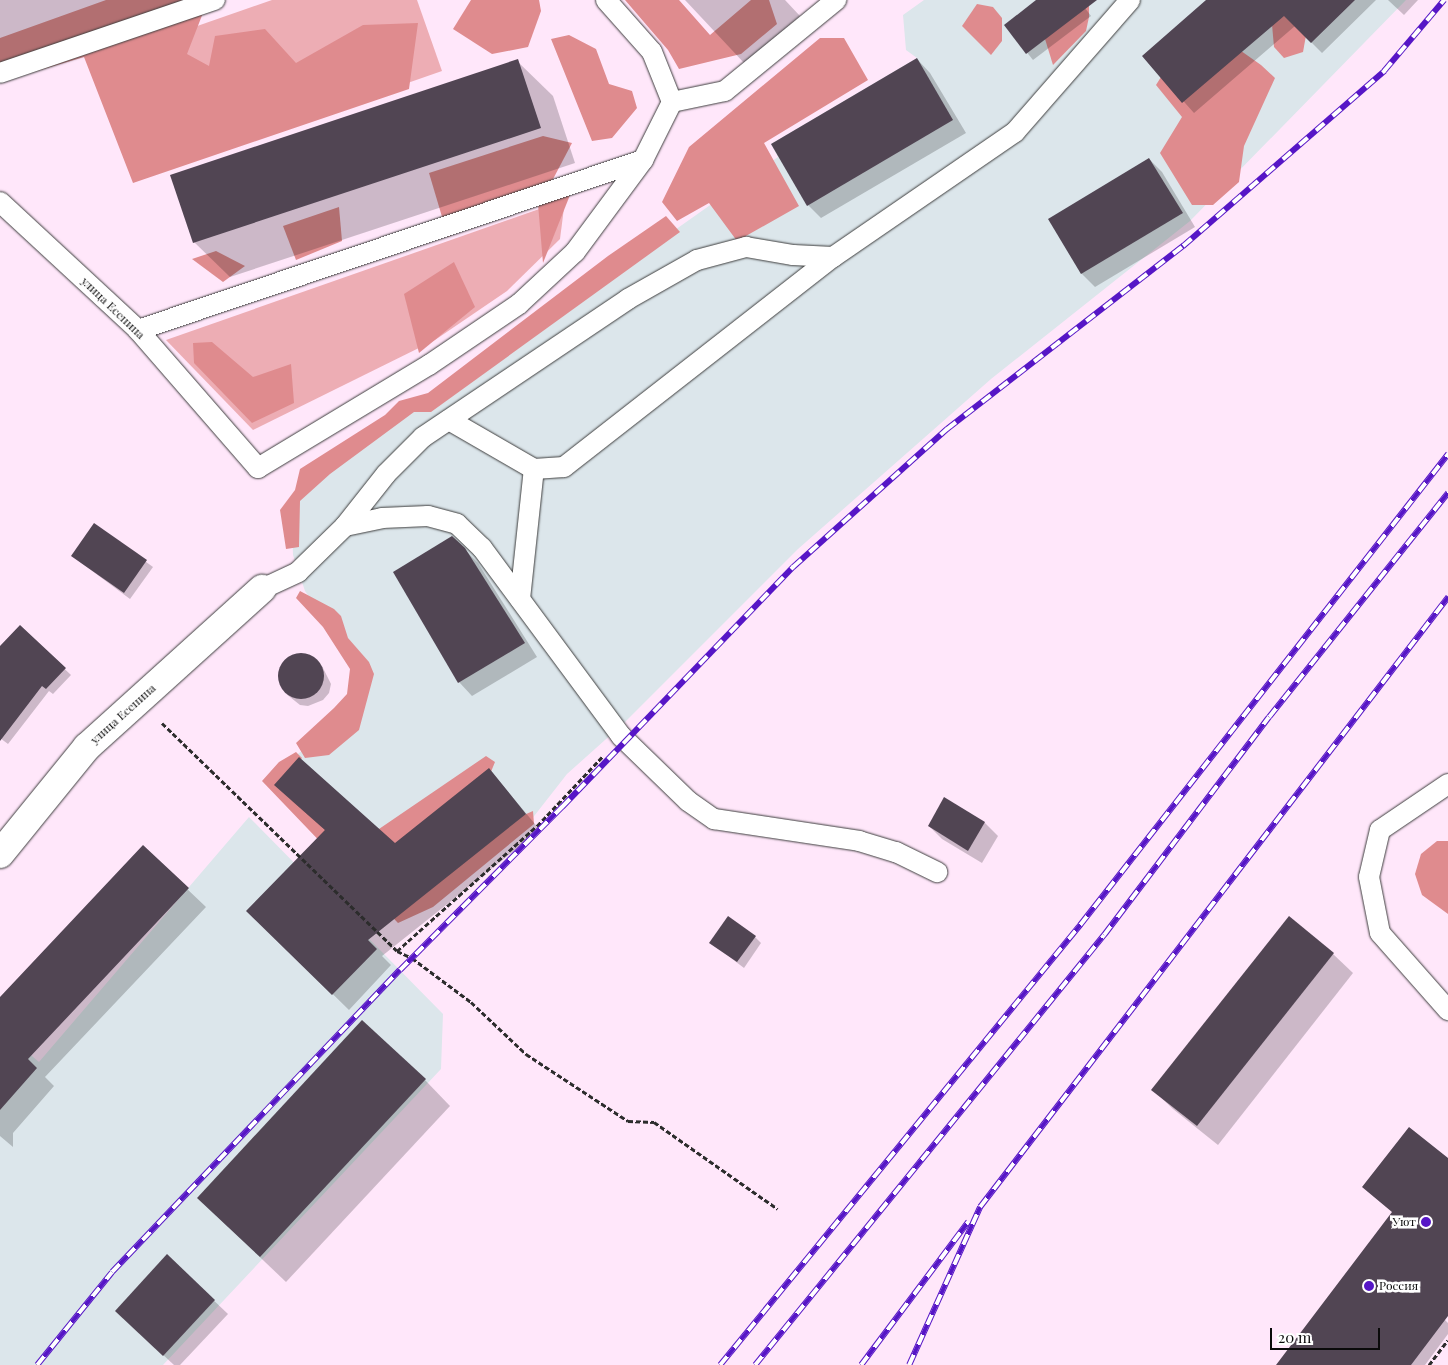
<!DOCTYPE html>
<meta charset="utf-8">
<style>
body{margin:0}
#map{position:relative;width:1448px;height:1365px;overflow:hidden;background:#ffe7fa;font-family:"Playfair Display",serif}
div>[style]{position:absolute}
.industrial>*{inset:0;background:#dce6eb}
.green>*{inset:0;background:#edadb4}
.forest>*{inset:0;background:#df8b8e}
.shadow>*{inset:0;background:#0003}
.building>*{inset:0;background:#514553}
.round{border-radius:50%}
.path>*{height:3px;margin-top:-1.5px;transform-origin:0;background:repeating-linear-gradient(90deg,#2c2c2c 0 5px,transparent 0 7.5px)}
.roads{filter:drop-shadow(0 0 1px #3d3d3d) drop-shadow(0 0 1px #3d3d3d)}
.lane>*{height:20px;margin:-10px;padding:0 10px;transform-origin:10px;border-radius:10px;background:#fff}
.street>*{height:28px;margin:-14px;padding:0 14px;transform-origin:14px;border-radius:14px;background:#fff}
.rail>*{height:5.5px;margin-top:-2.75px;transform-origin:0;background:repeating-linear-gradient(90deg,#fff 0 11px,#5616c6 0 22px);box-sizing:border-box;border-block:1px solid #5616c6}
.dots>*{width:14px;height:14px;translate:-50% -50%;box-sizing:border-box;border:2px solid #fff;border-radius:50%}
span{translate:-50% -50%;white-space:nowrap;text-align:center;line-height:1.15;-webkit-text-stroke:5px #fff;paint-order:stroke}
.street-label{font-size:12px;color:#0a0a0a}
.poi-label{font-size:12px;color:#0a0a0a}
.right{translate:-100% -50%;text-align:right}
.left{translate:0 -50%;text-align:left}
.scale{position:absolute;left:1270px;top:1328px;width:110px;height:22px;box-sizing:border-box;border:2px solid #0a0a0a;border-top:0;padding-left:6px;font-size:15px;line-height:18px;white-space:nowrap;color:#0a0a0a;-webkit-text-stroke:4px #fff;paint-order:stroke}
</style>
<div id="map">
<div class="industrial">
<i style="clip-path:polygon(924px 0,1406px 0,1190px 221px,991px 379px,798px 549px,624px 723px,567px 774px,531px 820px,399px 919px,269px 780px,347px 710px,361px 671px,305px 591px,293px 555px,291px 504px,411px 406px,429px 404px,778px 157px,771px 144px,917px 58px,906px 50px,903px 15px)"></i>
<i style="clip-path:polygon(249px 817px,443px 1014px,441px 1069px,163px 1365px,0 1365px,0 1029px,39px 1062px)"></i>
</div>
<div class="green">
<i style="clip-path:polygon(272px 0,417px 0,442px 71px,158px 170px,117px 54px)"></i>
<i style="clip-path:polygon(565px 200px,560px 239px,507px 291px,435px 340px,253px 430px,166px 340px)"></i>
</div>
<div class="forest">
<i style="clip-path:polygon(106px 0,208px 0,187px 54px,209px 66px,215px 36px,265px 29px,296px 63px,363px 25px,418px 23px,409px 89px,133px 183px,84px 57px,0 82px,0 38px)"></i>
<i style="clip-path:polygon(471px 0,539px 0,541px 11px,528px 47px,492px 54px,453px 29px)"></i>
<i style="clip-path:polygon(625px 0,679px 0,710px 35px,751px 0,769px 0,777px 24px,741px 54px,679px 69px,668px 50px)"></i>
<i style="clip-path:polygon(1089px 0,1089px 17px,1086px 31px,1053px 65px,1041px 26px)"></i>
<i style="clip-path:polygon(1284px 0,1307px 30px,1303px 52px,1284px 58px,1274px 47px,1271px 13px)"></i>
<i style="clip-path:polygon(977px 4px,993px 7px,1002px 18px,1002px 41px,991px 55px,962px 26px)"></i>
<i style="clip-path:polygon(569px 35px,596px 49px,609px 84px,632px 91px,637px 108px,612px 138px,592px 141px,551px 39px)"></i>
<i style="clip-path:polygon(820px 38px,844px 38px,868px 80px,764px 143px,799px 206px,737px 241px,709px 203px,677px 221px,662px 202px,689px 147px)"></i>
<i style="clip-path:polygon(1234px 46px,1261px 65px,1275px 78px,1244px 146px,1239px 182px,1213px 205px,1192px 205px,1160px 153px,1182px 117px,1156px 85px,1166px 69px)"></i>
<i style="clip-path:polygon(543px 136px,572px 143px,552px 181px,448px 237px,429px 173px)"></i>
<i style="clip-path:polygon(570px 195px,543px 263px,538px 204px)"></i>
<i style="clip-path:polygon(339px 207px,342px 241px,296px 260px,283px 226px)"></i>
<i style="clip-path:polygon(666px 216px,680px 232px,431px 412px,414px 412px,330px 474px,300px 501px,299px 547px,286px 549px,280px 510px,295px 490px,300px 469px,385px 415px,399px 401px,428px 393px,608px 256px)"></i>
<i style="clip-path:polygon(216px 251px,245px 266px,223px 282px,192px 259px)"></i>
<i style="clip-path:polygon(454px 262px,475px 307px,419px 353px,404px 294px)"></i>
<i style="clip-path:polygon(212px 342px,253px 377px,291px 364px,294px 403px,252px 423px,194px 363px,193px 343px)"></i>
<i style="clip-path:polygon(300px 591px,334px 609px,341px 616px,348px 638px,369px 662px,374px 674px,359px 730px,329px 755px,305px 758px,296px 743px,334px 708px,347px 694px,350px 669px,323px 627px,296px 598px)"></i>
<i style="clip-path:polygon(296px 752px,302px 758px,279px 786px,379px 829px,486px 756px,495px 762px,488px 779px,517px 818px,533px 811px,534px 824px,433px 907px,398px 923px,262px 781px,279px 762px)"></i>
<i style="clip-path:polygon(1437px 841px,1448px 841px,1448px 914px,1422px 895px,1415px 874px,1421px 854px)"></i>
</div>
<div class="shadow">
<i style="clip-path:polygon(0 0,202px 0,0 72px)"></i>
<i style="clip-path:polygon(685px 0,785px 0,800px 16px,745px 64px)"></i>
<i style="clip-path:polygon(1038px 0,1079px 0,1091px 16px,1033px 60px,1005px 25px)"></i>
<i style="clip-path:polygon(1208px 0,1376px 0,1322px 53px,1295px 26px,1194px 113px,1143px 56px)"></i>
<i style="clip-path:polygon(1388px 0,1418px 0,1404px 15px)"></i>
<i style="clip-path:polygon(917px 59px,930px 73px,966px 133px,821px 218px,808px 205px)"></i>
<i style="clip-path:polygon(517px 61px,553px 96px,575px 163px,230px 277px,194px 242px)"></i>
<i style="clip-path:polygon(1149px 159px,1162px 172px,1195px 227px,1095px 287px,1082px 274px,1050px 219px)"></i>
<i style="clip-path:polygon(94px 524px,153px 567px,130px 599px,72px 556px)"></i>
<i style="clip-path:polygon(452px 537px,478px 563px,537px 657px,472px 696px,459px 682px,395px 572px)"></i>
<i style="clip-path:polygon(20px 627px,71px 675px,53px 694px,49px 691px,8px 744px,0 738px,0 648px)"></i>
<i style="clip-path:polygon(307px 654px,322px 666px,331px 684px,329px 693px,323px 700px,308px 706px,300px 705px,285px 693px,279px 675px,281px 666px,287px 658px)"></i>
<i style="clip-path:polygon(489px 769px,540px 830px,382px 956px,391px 965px,349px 1010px,248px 911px,325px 830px,291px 800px,395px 844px)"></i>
<i style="clip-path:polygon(985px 823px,998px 836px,982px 863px,942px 839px,929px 826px)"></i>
<i style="clip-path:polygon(143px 847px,206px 907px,45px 1077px,54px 1086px,13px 1133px,13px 1147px,0 1136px,0 998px)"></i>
<i style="clip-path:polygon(755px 937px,761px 943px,744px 968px,710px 942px)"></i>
<i style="clip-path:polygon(1333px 954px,1353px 973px,1218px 1145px,1173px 1109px,1153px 1090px)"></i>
<i style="clip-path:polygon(425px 1080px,450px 1106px,286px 1282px,198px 1198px)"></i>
<i style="clip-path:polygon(1448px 1160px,1448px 1307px,1445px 1320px,1448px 1323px,1448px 1334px,1425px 1365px,1278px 1365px,1393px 1212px,1363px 1187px)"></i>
<i style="clip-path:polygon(167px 1256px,228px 1314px,180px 1365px,174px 1365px,130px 1324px)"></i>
</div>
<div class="building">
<i style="clip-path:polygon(1036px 0,1097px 0,1026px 54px,1004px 25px)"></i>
<i style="clip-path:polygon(1206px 0,1355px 0,1311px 43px,1284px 16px,1182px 103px,1142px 56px)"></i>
<i style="clip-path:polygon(917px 58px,953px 120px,807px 206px,771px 144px)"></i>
<i style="clip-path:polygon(518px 59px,541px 128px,193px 243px,170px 175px)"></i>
<i style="clip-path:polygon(1149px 158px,1183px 213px,1081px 274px,1048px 219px)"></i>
<i style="clip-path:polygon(94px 523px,147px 560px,124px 593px,71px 556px)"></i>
<i style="clip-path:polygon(452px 536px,465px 548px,525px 643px,458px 683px,393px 572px)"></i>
<i style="clip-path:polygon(20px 625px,66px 668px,46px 689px,42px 686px,0 741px,0 646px)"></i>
<i class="round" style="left:278px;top:653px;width:46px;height:46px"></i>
<i style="clip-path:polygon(299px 757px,395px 843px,489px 768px,526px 814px,368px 940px,377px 949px,332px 995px,246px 911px,325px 830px,274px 785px)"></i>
<i style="clip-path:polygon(944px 797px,985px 822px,968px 851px,928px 826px)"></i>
<i style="clip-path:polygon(143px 845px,189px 888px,28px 1059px,37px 1068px,0 1110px,0 997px)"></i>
<i style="clip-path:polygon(728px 916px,756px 936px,737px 962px,709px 943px)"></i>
<i style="clip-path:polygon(1289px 916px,1334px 953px,1197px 1126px,1151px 1090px)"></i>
<i style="clip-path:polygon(362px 1020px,426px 1079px,260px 1257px,197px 1198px)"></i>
<i style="clip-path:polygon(1409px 1127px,1448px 1158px,1448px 1316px,1411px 1365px,1276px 1365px,1392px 1212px,1362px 1187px)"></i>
<i style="clip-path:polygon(167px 1254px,215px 1300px,163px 1356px,115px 1311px)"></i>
</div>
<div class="path">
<i style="left:162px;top:723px;width:327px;rotate:44.1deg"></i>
<i style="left:397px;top:951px;width:17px;rotate:25deg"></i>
<i style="left:412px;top:958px;width:74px;rotate:36.7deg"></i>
<i style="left:471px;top:1002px;width:76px;rotate:43.4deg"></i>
<i style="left:526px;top:1054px;width:122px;rotate:33.3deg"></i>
<i style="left:628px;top:1121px;width:26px;rotate:2deg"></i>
<i style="left:654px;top:1122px;width:151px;rotate:35.1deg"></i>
<i style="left:397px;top:951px;width:188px;rotate:-41.8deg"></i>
<i style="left:537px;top:826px;width:95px;rotate:-46.7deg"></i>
<i style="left:1429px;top:1365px;width:31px;rotate:-53deg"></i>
</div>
<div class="roads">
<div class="lane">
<i style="left:606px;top:0;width:69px;rotate:48.5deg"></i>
<i style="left:652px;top:52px;width:54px;rotate:68.2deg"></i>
<i style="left:0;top:73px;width:227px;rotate:-18.8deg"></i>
<i style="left:0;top:202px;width:188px;rotate:42.8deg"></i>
<i style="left:138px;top:330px;width:183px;rotate:49deg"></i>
<i style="left:258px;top:468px;width:200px;rotate:-31.1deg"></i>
<i style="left:429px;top:365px;width:109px;rotate:-34.1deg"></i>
<i style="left:519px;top:304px;width:76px;rotate:-42.9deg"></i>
<i style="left:575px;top:252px;width:114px;rotate:-53.5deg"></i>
<i style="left:643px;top:160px;width:65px;rotate:-63.4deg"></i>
<i style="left:672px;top:102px;width:54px;rotate:-11.7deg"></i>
<i style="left:725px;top:91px;width:144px;rotate:-39.3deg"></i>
<i style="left:138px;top:330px;width:533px;rotate:-18.6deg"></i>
<i style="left:449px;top:420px;width:98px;rotate:30deg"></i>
<i style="left:534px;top:469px;width:30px;rotate:-4deg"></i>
<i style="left:564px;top:467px;width:341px;rotate:-38deg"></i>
<i style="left:345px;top:526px;width:66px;rotate:-51.7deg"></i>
<i style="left:386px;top:474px;width:52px;rotate:-45deg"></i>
<i style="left:423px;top:437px;width:247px;rotate:-33.9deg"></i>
<i style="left:628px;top:299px;width:79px;rotate:-29.5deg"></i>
<i style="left:697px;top:260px;width:51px;rotate:-14.9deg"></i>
<i style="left:746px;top:247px;width:48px;rotate:9.7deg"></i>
<i style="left:793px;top:255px;width:40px;rotate:2.9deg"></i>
<i style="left:833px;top:257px;width:221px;rotate:-34.5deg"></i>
<i style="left:1015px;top:132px;width:175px;rotate:-48.9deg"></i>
<i style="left:262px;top:589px;width:40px;rotate:-25deg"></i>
<i style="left:298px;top:572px;width:66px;rotate:-44.4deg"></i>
<i style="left:345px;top:526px;width:38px;rotate:-12deg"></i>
<i style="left:382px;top:518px;width:46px;rotate:-2.5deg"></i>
<i style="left:428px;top:516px;width:30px;rotate:15deg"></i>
<i style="left:457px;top:524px;width:35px;rotate:44deg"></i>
<i style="left:482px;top:548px;width:234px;rotate:53.5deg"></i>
<i style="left:621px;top:736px;width:93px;rotate:44.1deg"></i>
<i style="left:688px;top:801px;width:32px;rotate:35deg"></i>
<i style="left:714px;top:819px;width:147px;rotate:8.6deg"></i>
<i style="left:859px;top:841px;width:39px;rotate:17deg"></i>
<i style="left:896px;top:852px;width:46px;rotate:26deg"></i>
<i style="left:520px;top:599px;width:131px;rotate:-83.9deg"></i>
<i style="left:1448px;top:784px;width:82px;rotate:145.9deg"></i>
<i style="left:1380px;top:830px;width:48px;rotate:103.2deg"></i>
<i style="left:1369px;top:877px;width:57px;rotate:78.9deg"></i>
<i style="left:1380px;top:933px;width:103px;rotate:48.6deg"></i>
</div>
<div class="street">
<i style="left:0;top:854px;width:138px;rotate:-50.9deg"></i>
<i style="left:87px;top:747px;width:236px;rotate:-42.1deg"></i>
</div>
</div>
<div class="rail">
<i style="left:37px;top:1365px;width:119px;rotate:-51.1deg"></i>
<i style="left:112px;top:1272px;width:417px;rotate:-46.4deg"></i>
<i style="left:400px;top:970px;width:230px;rotate:-45.2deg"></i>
<i style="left:562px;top:807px;width:333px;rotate:-46.1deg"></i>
<i style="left:793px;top:567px;width:207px;rotate:-41.9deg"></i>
<i style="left:947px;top:429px;width:299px;rotate:-37.8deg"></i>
<i style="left:1183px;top:246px;width:267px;rotate:-41deg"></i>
<i style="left:1384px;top:71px;width:93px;rotate:-49.8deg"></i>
<i style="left:720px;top:1365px;width:569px;rotate:-50.71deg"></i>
<i style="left:1080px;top:925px;width:598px;rotate:-52deg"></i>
<i style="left:755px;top:1365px;width:554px;rotate:-50.94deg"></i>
<i style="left:1104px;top:935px;width:273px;rotate:-52.9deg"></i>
<i style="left:1269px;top:717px;width:287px;rotate:-51.4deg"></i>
<i style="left:861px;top:1365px;width:179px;rotate:-53.2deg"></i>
<i style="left:909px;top:1365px;width:173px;rotate:-65.8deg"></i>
<i style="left:980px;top:1207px;width:769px;rotate:-52.5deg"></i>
</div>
<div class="dots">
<i style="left:1426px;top:1222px;background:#5616c6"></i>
<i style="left:1369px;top:1286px;background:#5616c6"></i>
</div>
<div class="street-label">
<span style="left:113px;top:308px;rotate:44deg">улица Есенина</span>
<span style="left:123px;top:714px;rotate:-42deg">улица Есенина</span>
</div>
<div class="poi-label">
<span class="right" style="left:1416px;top:1222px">Уют</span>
<span class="left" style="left:1379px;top:1286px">Россия</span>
</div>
<div class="scale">20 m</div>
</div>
